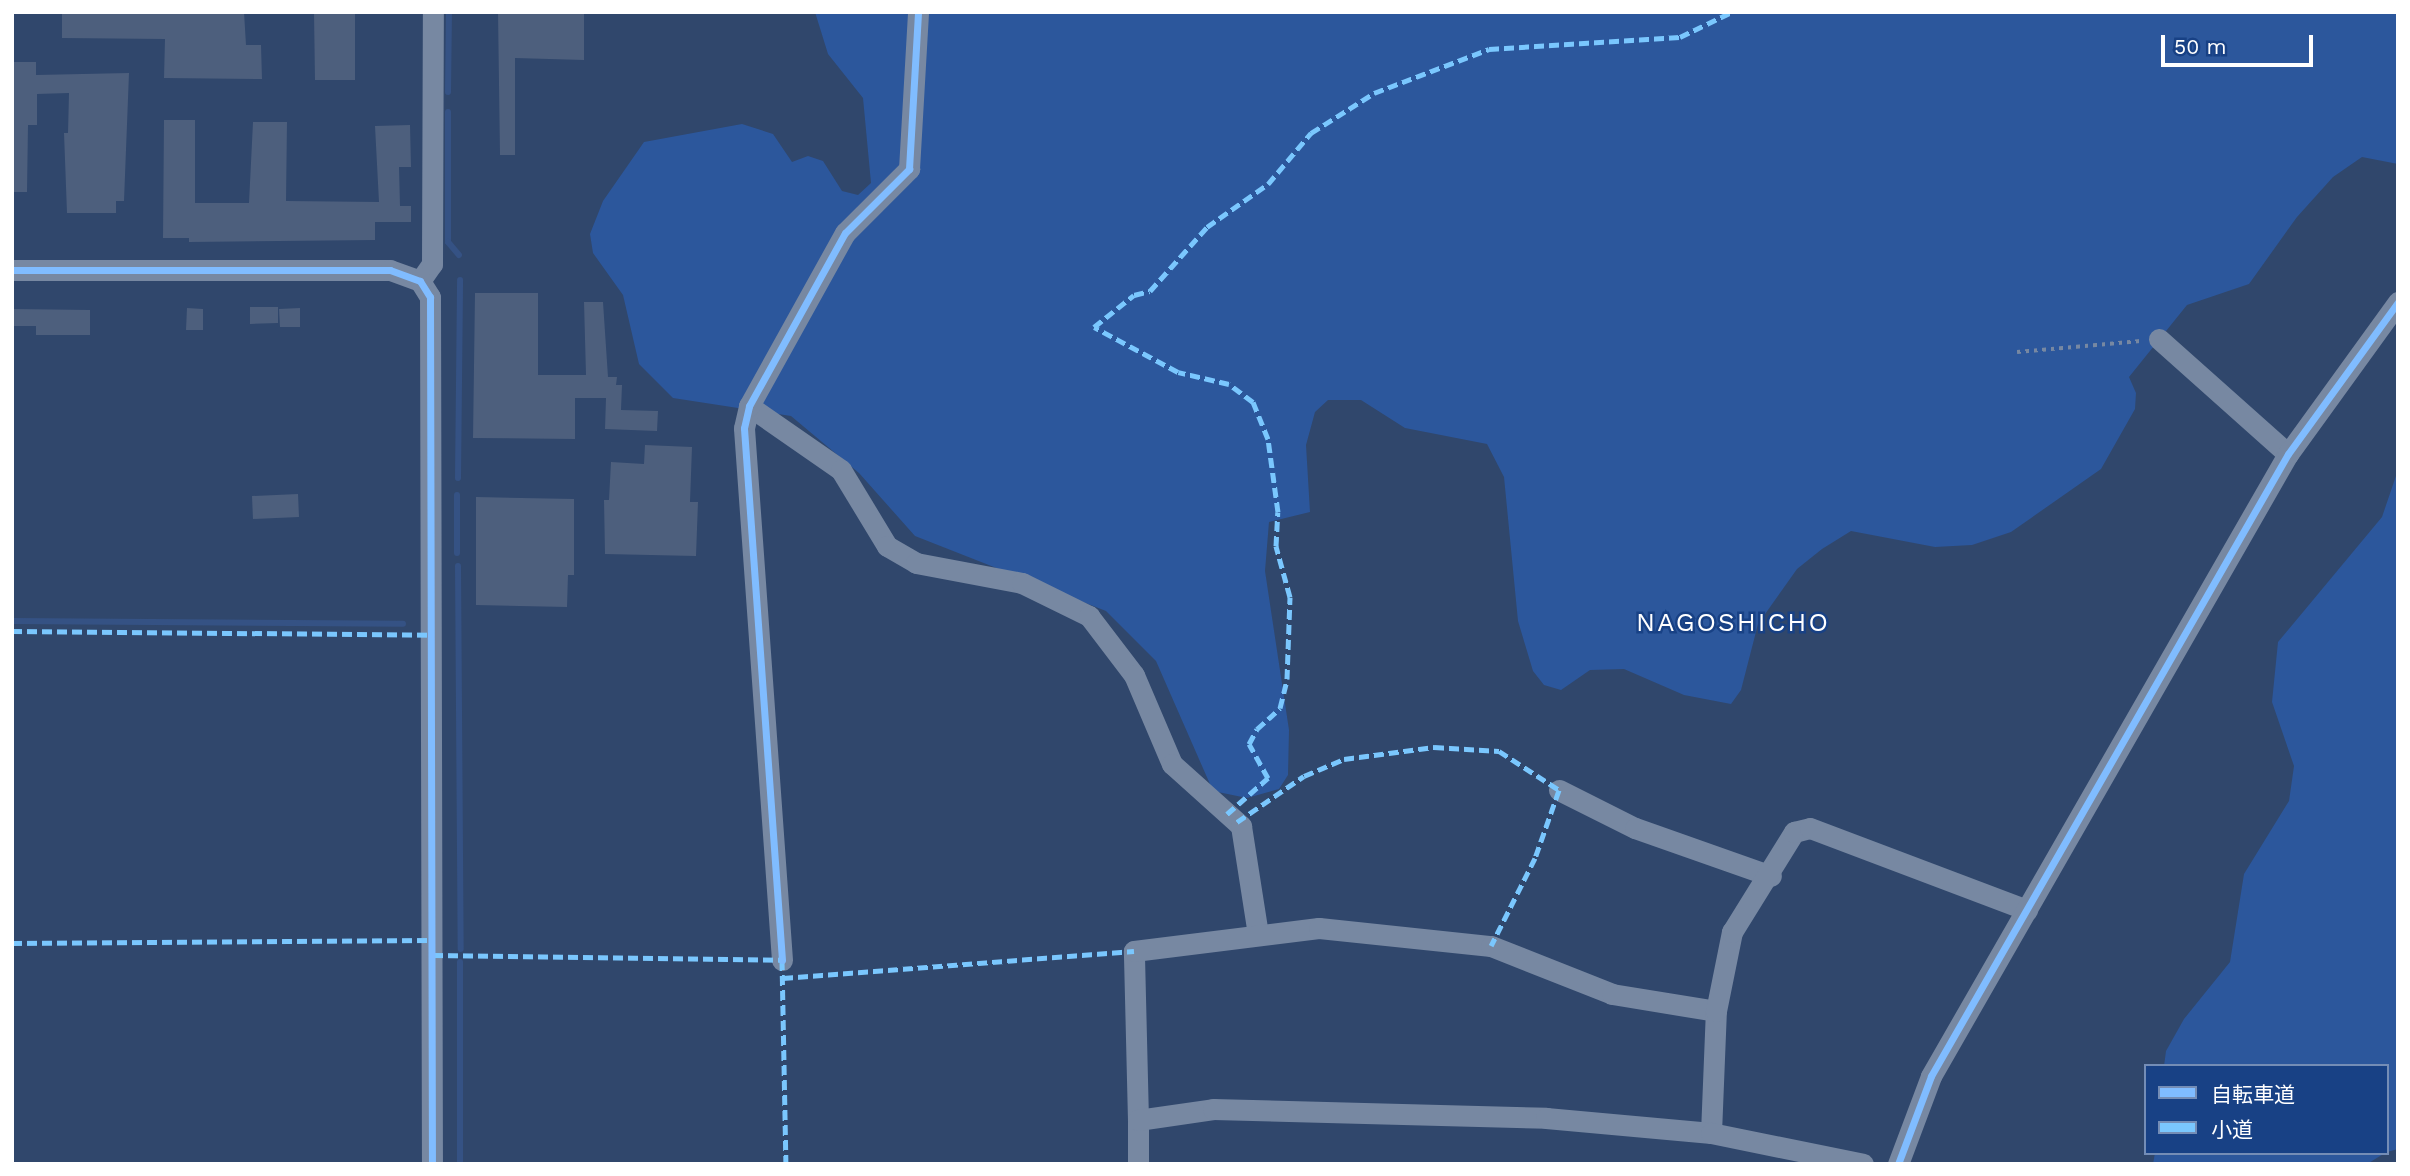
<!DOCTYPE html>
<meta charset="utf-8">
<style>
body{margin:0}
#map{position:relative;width:2410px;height:1176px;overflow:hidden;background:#30476c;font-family:"Work Sans","Noto Sans JP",sans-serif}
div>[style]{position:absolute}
.green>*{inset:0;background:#2c579c}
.stream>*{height:6px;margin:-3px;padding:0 3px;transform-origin:3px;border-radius:3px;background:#355284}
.building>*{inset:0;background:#4d5f7d}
.path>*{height:3.5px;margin-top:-1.75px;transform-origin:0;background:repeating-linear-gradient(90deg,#7788a2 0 3.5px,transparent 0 8.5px)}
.minor>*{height:21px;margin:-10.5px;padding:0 10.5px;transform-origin:10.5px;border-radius:10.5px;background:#7788a2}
.quiet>*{height:5px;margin-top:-2.5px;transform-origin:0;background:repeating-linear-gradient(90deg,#7ac7fe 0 10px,transparent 0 15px)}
.cycleway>*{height:7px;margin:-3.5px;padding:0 3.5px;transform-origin:3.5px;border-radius:3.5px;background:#80bcff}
span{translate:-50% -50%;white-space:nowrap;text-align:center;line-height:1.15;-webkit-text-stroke:5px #184185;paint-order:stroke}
.quarter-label{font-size:26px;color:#fff;letter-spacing:2px}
.frame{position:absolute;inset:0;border:14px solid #fff;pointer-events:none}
.legend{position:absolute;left:2144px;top:1064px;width:245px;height:91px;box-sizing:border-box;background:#184185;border:2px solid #748db6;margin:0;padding:9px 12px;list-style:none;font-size:21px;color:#fff}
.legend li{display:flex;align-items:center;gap:14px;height:35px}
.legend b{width:35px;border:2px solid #748db6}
.scale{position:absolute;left:2161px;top:35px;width:152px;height:32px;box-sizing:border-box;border:4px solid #fff;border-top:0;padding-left:9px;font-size:21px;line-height:24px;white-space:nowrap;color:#fff;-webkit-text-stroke:5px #184185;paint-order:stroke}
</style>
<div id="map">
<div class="green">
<i style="clip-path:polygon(815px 12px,2398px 12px,2398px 164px,2362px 157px,2333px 177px,2297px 217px,2249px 284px,2187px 305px,2129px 377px,2136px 393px,2135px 409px,2101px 469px,2011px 532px,1972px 545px,1935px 547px,1851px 531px,1822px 549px,1797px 569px,1758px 624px,1741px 690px,1731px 704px,1684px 695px,1624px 669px,1590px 670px,1561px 690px,1544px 685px,1533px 671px,1518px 621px,1504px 477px,1487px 444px,1405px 428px,1361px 400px,1328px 400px,1315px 412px,1306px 445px,1310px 512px,1269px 522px,1265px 571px,1289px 730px,1288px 775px,1279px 789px,1247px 798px,1213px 791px,1156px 661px,1106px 611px,915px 536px,859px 473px,791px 416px,673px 398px,639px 364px,623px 295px,593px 253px,590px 234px,603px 201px,644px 142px,742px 124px,773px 134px,792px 162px,808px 156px,823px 161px,842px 191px,858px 195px,871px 183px,863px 98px,828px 54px)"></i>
<i style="clip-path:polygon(2398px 470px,2398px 1149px,2387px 1152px,2387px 1066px,2164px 1066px,2166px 1051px,2184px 1019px,2230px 962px,2244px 874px,2289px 801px,2294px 766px,2272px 702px,2278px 642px,2382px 517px)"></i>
<i style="clip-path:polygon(2155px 1153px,2385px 1153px,2367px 1164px,2153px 1164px)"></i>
</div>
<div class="stream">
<i style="left:448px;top:92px;width:80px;rotate:-89.3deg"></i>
<i style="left:448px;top:112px;width:130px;rotate:90deg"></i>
<i style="left:448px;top:242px;width:17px;rotate:50deg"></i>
<i style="left:458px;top:478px;width:198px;rotate:-89.4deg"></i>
<i style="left:457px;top:495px;width:58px;rotate:90deg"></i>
<i style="left:458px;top:566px;width:383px;rotate:89.6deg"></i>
<i style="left:12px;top:621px;width:391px;rotate:0.4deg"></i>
<i style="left:460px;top:1164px;width:202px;rotate:-90deg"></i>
</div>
<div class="building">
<i style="clip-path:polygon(244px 12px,246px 45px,261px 45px,262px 79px,164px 78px,165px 39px,62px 38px,62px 14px)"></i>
<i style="clip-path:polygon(314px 12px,355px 12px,355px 80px,315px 80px)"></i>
<i style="clip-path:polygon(498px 12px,584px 12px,584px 60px,515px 58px,515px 155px,500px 155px)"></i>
<i style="clip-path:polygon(12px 62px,36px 62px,36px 75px,129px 73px,124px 201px,116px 201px,116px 213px,67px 213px,64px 133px,68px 133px,69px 93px,37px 94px,37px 125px,28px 125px,27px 192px,12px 192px)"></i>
<i style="clip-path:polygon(164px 120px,195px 120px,195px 203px,249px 203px,253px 122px,287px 122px,286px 201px,379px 202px,375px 126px,410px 125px,411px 167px,399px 167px,400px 206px,411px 206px,411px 222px,375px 222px,375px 240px,189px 242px,189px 238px,163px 238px)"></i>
<i style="clip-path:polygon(475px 293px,538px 293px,538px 375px,586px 375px,584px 302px,603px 302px,608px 377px,617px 377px,616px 385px,622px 385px,621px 410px,658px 411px,657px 431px,605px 429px,606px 398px,575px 398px,575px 439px,473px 438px)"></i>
<i style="clip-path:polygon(250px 307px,278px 307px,278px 323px,250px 324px)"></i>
<i style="clip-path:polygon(187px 308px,203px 309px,203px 330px,186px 330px)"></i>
<i style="clip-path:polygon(300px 308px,300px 327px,280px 327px,279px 309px)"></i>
<i style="clip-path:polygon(12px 309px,90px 310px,90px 335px,36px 335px,36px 326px,12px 326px)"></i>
<i style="clip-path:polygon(645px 445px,692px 447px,690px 502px,698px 502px,696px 556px,605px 554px,604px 500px,609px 500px,611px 462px,644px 464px)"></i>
<i style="clip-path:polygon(298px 494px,299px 517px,253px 519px,252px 496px)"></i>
<i style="clip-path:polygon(476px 497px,574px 499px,574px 575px,568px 575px,567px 607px,476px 605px)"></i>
</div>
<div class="path">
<i style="left:2017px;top:352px;width:124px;rotate:-5.1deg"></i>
</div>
<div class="minor">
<i style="left:12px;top:270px;width:378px"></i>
<i style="left:390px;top:270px;width:32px;rotate:20deg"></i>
<i style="left:420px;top:281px;width:19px;rotate:58deg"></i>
<i style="left:430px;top:297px;width:867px;rotate:89.87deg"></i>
<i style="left:420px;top:281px;width:21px;rotate:-55deg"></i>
<i style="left:432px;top:264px;width:252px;rotate:-89.8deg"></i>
<i style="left:2159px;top:339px;width:173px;rotate:41.7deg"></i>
<i style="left:749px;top:406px;width:112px;rotate:34.8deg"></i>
<i style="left:841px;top:470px;width:89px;rotate:58.8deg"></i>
<i style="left:887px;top:546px;width:34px;rotate:30deg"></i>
<i style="left:916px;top:563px;width:108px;rotate:10.7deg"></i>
<i style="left:1022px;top:583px;width:75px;rotate:26.2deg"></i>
<i style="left:1089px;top:616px;width:74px;rotate:52.7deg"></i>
<i style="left:1134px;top:675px;width:97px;rotate:66.9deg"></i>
<i style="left:1172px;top:764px;width:93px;rotate:41.9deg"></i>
<i style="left:1241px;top:826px;width:109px;rotate:81.1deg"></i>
<i style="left:1559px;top:790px;width:85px;rotate:26.6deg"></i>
<i style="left:1635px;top:828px;width:144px;rotate:19.4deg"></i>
<i style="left:782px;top:960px;width:533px;rotate:-94.09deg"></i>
<i style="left:744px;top:428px;width:23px;rotate:-77deg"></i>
<i style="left:749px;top:406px;width:198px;rotate:-61deg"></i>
<i style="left:845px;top:233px;width:91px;rotate:-45deg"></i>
<i style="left:909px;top:169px;width:157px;rotate:-86.7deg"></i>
<i style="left:1138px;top:1120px;width:169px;rotate:-91.4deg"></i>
<i style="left:1134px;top:951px;width:186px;rotate:-7.1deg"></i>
<i style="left:1319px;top:928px;width:173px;rotate:6deg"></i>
<i style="left:1491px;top:946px;width:130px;rotate:21.6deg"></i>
<i style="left:1612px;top:994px;width:105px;rotate:9.3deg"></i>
<i style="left:1711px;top:1133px;width:122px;rotate:-87.7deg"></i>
<i style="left:1716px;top:1011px;width:81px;rotate:-78.6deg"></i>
<i style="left:1732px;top:932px;width:118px;rotate:-58.2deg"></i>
<i style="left:1794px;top:832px;width:16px;rotate:-14deg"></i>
<i style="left:1810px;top:828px;width:232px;rotate:20.7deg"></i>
<i style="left:1138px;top:1164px;width:44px;rotate:-90deg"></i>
<i style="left:1138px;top:1120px;width:76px;rotate:-8.3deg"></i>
<i style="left:1213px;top:1109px;width:333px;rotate:1.5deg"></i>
<i style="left:1546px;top:1118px;width:166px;rotate:5.2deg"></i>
<i style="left:1711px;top:1133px;width:155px;rotate:11.5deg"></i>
<i style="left:1898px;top:1164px;width:94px;rotate:-69.4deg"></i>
<i style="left:1931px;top:1076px;width:717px;rotate:-60.15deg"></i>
<i style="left:2288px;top:454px;width:188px;rotate:-54.1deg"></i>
</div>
<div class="quiet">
<i style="left:12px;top:631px;width:421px;rotate:0.5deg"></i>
<i style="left:1227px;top:814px;width:55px;rotate:-41.3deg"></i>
<i style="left:1268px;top:778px;width:39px;rotate:-119deg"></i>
<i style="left:1249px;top:744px;width:17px;rotate:-62deg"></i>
<i style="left:1257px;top:729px;width:31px;rotate:-42deg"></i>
<i style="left:1280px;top:708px;width:30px;rotate:-76deg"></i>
<i style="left:1287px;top:679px;width:82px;rotate:-87.9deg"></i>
<i style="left:1290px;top:597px;width:53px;rotate:-105.4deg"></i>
<i style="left:1276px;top:546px;width:34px;rotate:-87deg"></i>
<i style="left:1278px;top:512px;width:74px;rotate:-97.8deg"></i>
<i style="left:1268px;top:439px;width:40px;rotate:-112deg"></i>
<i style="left:1253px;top:402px;width:30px;rotate:-143deg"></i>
<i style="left:1229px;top:384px;width:52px;rotate:-166.8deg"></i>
<i style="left:1178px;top:372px;width:95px;rotate:-151.8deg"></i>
<i style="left:1094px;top:327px;width:51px;rotate:-38.7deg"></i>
<i style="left:1134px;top:295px;width:16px;rotate:-14deg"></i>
<i style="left:1150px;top:291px;width:86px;rotate:-48.3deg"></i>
<i style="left:1207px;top:227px;width:75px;rotate:-35.2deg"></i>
<i style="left:1268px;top:184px;width:67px;rotate:-49.9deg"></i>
<i style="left:1311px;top:133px;width:75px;rotate:-32.4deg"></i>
<i style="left:1374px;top:93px;width:123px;rotate:-20.9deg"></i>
<i style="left:1489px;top:49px;width:191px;rotate:-3.6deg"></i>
<i style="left:1680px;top:37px;width:58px;rotate:-25.7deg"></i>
<i style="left:1237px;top:822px;width:81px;rotate:-34.5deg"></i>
<i style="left:1304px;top:776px;width:43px;rotate:-23deg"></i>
<i style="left:1344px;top:759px;width:91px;rotate:-7.6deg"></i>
<i style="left:1434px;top:747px;width:65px;rotate:3.5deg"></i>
<i style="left:1499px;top:751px;width:72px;rotate:33deg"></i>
<i style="left:1559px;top:790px;width:72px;rotate:109.4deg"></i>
<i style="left:1535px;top:858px;width:98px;rotate:116.6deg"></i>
<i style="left:12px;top:943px;width:420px;rotate:-0.4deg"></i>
<i style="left:433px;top:955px;width:349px;rotate:0.8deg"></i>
<i style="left:782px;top:960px;width:204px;rotate:88.9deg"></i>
<i style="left:783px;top:978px;width:352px;rotate:-4.4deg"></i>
</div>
<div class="cycleway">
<i style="left:12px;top:270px;width:378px"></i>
<i style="left:390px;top:270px;width:32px;rotate:20deg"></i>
<i style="left:420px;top:281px;width:19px;rotate:58deg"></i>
<i style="left:430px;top:297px;width:867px;rotate:89.87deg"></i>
<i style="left:782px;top:960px;width:533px;rotate:-94.09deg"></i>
<i style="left:744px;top:428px;width:23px;rotate:-77deg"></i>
<i style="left:749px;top:406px;width:198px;rotate:-61deg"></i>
<i style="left:845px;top:233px;width:91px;rotate:-45deg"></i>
<i style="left:909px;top:169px;width:157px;rotate:-86.7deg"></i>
<i style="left:1898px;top:1164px;width:94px;rotate:-69.4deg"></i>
<i style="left:1931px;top:1076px;width:717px;rotate:-60.15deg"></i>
<i style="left:2288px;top:454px;width:188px;rotate:-54.1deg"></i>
</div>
<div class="quarter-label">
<span style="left:1733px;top:623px">NAGOSHICHO</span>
</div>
<div class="frame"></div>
<ul class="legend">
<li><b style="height:9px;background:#80bcff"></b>自転車道</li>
<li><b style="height:9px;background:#7ac7fe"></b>小道</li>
</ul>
<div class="scale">50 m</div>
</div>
